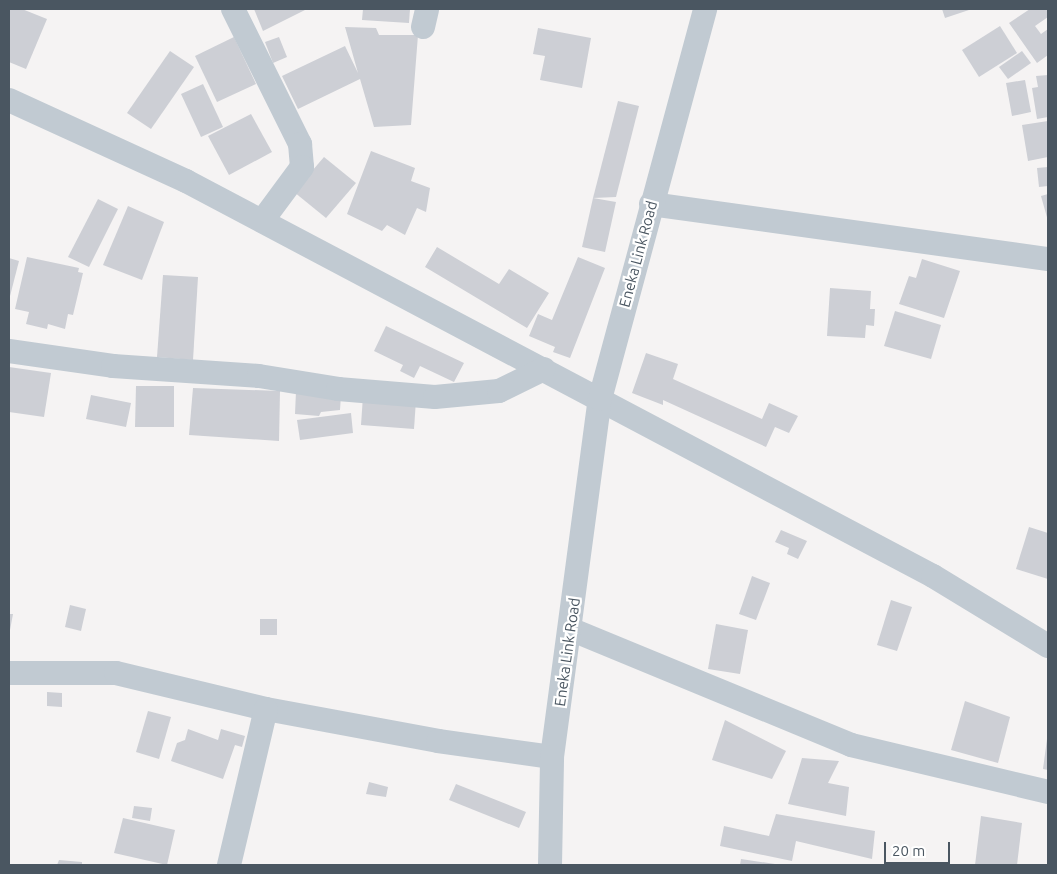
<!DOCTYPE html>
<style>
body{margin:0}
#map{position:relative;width:1057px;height:874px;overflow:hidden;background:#f5f3f3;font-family:Ubuntu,sans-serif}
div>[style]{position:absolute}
.building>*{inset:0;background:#cdcfd5}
.minor>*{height:24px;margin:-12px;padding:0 12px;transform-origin:12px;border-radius:12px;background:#c1cad2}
span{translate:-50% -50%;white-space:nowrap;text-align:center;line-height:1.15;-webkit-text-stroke:4.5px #fff;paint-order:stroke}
.street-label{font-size:15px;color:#4a5661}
.frame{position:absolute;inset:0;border:10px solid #4a5661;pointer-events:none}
.scale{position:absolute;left:884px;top:842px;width:66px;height:22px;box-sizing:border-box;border:2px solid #4a5661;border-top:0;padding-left:6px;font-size:15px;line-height:18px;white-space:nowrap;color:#4a5661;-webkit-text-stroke:4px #fff;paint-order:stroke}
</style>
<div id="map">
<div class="building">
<i style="clip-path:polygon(9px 9px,22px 9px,47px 19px,26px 69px,9px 62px)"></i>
<i style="clip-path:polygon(254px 9px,307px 9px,263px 31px)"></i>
<i style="clip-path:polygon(363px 9px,410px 9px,409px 23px,362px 20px)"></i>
<i style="clip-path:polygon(942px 9px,972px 9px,945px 18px)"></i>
<i style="clip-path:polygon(1030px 9px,1048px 9px,1048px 17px,1035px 26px,1041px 34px,1048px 29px,1048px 55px,1037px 63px,1009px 23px)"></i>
<i style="clip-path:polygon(1000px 26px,1017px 53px,979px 77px,962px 50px)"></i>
<i style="clip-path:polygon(345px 27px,376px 28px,379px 35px,418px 35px,411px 125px,374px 127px,360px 79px,298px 109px,282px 76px,345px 46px,358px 73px)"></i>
<i style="clip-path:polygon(538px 28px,591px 38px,582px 88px,540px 80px,545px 56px,533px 54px)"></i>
<i style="clip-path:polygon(234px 37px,256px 84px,217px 102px,195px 56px)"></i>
<i style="clip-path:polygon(279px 37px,287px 57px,273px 63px,265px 42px)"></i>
<i style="clip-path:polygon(170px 51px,194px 67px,151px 129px,127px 113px)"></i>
<i style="clip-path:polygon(1022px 51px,1031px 63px,1008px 79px,999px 67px)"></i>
<i style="clip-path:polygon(1048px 75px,1048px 117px,1037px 119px,1032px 88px,1038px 87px,1036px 76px)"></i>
<i style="clip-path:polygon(1025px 80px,1031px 112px,1012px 116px,1006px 83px)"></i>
<i style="clip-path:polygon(203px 84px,223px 127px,201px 137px,181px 94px)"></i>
<i style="clip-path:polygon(618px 101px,639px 106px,616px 197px,593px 198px)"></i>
<i style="clip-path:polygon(251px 114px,272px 152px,229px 175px,208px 136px)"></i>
<i style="clip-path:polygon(1048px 121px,1048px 157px,1028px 161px,1022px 125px)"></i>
<i style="clip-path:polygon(371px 151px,415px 168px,411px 181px,430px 188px,426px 212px,417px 208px,405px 235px,387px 225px,382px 231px,347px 214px)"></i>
<i style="clip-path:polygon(324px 157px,356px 183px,326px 218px,294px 192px)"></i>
<i style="clip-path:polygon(1048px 167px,1048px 186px,1039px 187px,1037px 168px)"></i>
<i style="clip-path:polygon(1048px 194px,1048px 221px,1041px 196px)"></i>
<i style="clip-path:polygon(593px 198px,616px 202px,605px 252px,582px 247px)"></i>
<i style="clip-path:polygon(98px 199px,118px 209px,89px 267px,68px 257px)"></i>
<i style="clip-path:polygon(128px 206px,164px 222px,142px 280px,103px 265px)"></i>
<i style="clip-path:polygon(437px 247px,499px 284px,509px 269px,549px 293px,527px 328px,425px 267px)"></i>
<i style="clip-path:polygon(27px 257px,79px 268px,78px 272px,83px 273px,73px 315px,68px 314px,65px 329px,48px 324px,47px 329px,26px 324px,29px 312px,15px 309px)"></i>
<i style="clip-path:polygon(578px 257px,605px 268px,570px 358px,553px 352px,555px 347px,529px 336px,538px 314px,552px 320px)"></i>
<i style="clip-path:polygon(9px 258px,19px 261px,9px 300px)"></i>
<i style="clip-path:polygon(922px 259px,960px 271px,944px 318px,899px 304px,909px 276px,916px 278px)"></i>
<i style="clip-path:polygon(163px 275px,198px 277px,193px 360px,157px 357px)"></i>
<i style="clip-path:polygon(830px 288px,871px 291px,870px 309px,875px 309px,874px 326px,866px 325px,865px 338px,827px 336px)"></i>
<i style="clip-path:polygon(895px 311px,941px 325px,931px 359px,884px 346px)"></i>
<i style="clip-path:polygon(386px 326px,464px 363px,454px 382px,420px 366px,414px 378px,400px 371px,403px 365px,374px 351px)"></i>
<i style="clip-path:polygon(646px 353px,678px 364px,673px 379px,762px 419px,769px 403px,798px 416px,789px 433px,775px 427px,766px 447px,663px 400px,663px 405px,632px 393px)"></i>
<i style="clip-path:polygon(9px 367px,51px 373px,44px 417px,9px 412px)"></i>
<i style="clip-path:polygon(136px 386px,174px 386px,174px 427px,135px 427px)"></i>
<i style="clip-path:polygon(193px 388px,280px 391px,279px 441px,189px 435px)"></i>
<i style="clip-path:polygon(296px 391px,341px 395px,340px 410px,321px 412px,319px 416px,295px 414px)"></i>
<i style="clip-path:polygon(91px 395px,131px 403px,126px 427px,86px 419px)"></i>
<i style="clip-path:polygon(363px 396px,416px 400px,414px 429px,361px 425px)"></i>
<i style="clip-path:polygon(351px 413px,353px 433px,300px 440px,297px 420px)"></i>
<i style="clip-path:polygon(1029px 527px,1048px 533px,1048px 579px,1016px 569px)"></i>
<i style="clip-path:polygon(781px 530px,807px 541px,798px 559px,787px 554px,789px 548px,775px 542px)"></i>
<i style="clip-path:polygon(752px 576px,770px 583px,756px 620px,739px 614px)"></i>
<i style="clip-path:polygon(891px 600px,912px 607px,897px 651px,877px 645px)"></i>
<i style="clip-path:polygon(70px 605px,86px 609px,81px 631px,65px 627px)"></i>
<i style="clip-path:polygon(9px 614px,13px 614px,10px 630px,9px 630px)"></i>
<i style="clip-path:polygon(260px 619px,277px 619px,277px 635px,260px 635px)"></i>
<i style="clip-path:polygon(716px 624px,748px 630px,740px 674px,708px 669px)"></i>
<i style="clip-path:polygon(47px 692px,62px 693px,62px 707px,47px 706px)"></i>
<i style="clip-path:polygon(965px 701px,1010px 717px,998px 763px,951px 750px)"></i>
<i style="clip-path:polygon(148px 711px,171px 717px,159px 759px,136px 752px)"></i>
<i style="clip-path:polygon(725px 720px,786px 751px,772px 779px,712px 760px)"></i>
<i style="clip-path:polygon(188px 729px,218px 740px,221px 729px,245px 736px,242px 747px,235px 745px,223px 779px,171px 761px,177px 743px,185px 740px)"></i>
<i style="clip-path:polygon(1047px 739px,1048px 739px,1048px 770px,1043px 769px)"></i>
<i style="clip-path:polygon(802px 758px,839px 761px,828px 783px,849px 787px,846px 816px,788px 804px)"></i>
<i style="clip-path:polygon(369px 782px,388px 787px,386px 797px,366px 794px)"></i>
<i style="clip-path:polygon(456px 784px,526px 812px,519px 828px,449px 800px)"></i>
<i style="clip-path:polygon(134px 806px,152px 808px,150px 821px,132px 818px)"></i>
<i style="clip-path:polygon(776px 814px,875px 831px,872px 859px,796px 841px,792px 861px,720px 846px,724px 826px,769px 836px)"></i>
<i style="clip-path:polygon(981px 816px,1022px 823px,1017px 865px,975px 865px)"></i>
<i style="clip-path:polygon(123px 818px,175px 830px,167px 865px,114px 853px)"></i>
<i style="clip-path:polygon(741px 859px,775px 864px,774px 865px,740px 865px)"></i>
<i style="clip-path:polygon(59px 860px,82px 862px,82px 865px,57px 865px)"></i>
</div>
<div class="minor">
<i style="left:233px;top:9px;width:151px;rotate:63.6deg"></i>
<i style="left:300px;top:144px;width:23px;rotate:85deg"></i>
<i style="left:302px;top:167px;width:67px;rotate:126.5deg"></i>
<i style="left:423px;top:27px;width:18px;rotate:-77deg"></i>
<i style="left:9px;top:100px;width:195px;rotate:24.6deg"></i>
<i style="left:186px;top:181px;width:845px;rotate:27.87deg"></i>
<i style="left:933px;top:576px;width:135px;rotate:31.3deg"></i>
<i style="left:651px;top:204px;width:401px;rotate:7.9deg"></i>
<i style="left:9px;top:351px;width:105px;rotate:8.2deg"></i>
<i style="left:113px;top:366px;width:146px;rotate:3.9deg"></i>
<i style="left:259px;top:376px;width:80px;rotate:9.3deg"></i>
<i style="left:338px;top:389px;width:97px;rotate:4.7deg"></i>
<i style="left:435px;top:397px;width:64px;rotate:-5.4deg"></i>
<i style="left:499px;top:391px;width:50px;rotate:-26.1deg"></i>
<i style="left:570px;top:629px;width:304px;rotate:22.4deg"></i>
<i style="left:851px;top:745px;width:203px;rotate:13.4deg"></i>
<i style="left:9px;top:673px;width:107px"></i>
<i style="left:116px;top:673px;width:154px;rotate:13.5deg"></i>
<i style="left:266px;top:709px;width:175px;rotate:10.5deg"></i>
<i style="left:438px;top:741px;width:115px;rotate:8deg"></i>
<i style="left:552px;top:757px;width:361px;rotate:-82.4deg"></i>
<i style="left:600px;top:399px;width:404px;rotate:-74.9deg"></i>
<i style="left:229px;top:865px;width:160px;rotate:-76.7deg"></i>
<i style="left:550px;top:865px;width:108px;rotate:-88.9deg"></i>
</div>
<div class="street-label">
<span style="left:638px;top:254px;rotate:-75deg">Eneka Link Road</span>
<span style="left:567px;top:652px;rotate:-82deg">Eneka Link Road</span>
</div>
<div class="frame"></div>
<div class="scale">20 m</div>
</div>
